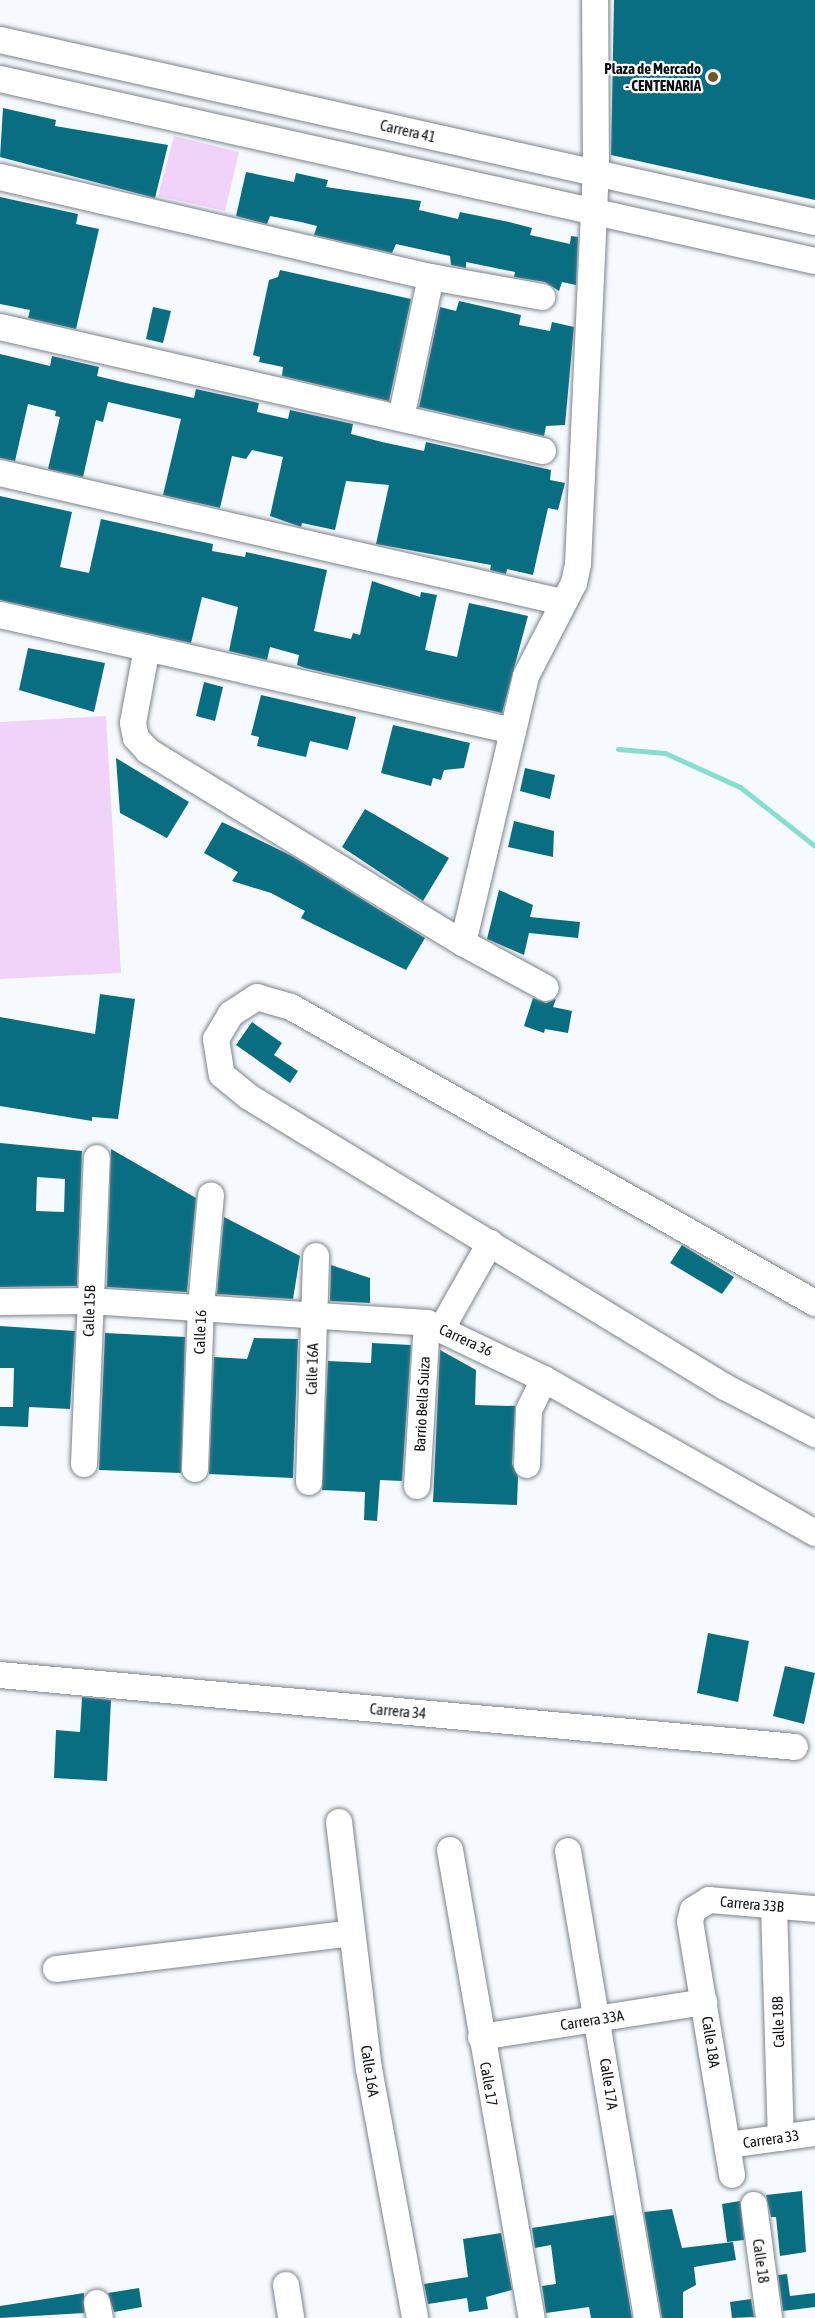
<!DOCTYPE html>
<style>
body{margin:0}
#map{position:relative;width:815px;height:2318px;overflow:hidden;background:#f6fafe;font-family:"Asap Condensed",sans-serif}
div>[style]{position:absolute}
.green>*{inset:0;background:#f1d3fa}
.stream>*{height:5px;margin:-2.5px;padding:0 2.5px;transform-origin:2.5px;border-radius:2.5px;background:#87ddcf}
.building>*{inset:0;background:#096e82}
.roads{filter:drop-shadow(0 0 2px #7b838b) drop-shadow(0 0 2px #7b838b)}
.minor>*{height:26px;margin:-13px;padding:0 13px;transform-origin:13px;border-radius:13px;background:#fff}
.dots>*{width:16px;height:16px;translate:-50% -50%;box-sizing:border-box;border:3px solid #fff;border-radius:50%}
span{translate:-50% -50%;white-space:nowrap;text-align:center;line-height:1.15;-webkit-text-stroke:4.5px #fff;paint-order:stroke}
.poi-label{font-size:15px;color:#0d1013;font-weight:700}
.right{translate:-100% -50%;text-align:right}
.street-label{font-size:15px;color:#0d1013}
</style>
<div id="map">
<div class="green">
<i style="clip-path:polygon(174px 136px,239px 152px,225px 211px,158px 196px)"></i>
<i style="clip-path:polygon(106px 716px,121px 973px,0 979px,0 722px)"></i>
</div>
<div class="stream">
<i style="left:618px;top:749px;width:47px;rotate:4.9deg"></i>
<i style="left:665px;top:753px;width:82px;rotate:24.4deg"></i>
<i style="left:740px;top:787px;width:95px;rotate:38.2deg"></i>
</div>
<div class="building">
<i style="clip-path:polygon(614px 0,815px 0,815px 200px,611px 155px)"></i>
<i style="clip-path:polygon(3px 108px,56px 120px,55px 126px,168px 145px,155px 198px,0 157px)"></i>
<i style="clip-path:polygon(246px 172px,294px 182px,296px 173px,328px 180px,326px 187px,421px 201px,419px 210px,458px 219px,460px 212px,509px 222px,532px 228px,530px 235px,570px 244px,571px 236px,578px 237px,576px 285px,562px 282px,559px 291px,545px 282px,514px 277px,515px 272px,466px 262px,466px 268px,451px 265px,450px 256px,396px 244px,392px 253px,314px 235px,317px 226px,301px 222px,270px 216px,267px 224px,236px 216px)"></i>
<i style="clip-path:polygon(0 197px,78px 214px,76px 224px,99px 229px,76px 329px,28px 318px,30px 310px,0 304px)"></i>
<i style="clip-path:polygon(280px 270px,411px 299px,389px 401px,282px 376px,283px 367px,259px 362px,260px 357px,253px 355px,269px 280px,278px 277px)"></i>
<i style="clip-path:polygon(459px 301px,521px 315px,519px 325px,550px 331px,552px 322px,574px 327px,565px 425px,546px 426px,544px 436px,419px 407px,440px 307px,456px 311px)"></i>
<i style="clip-path:polygon(153px 307px,171px 311px,163px 343px,146px 339px)"></i>
<i style="clip-path:polygon(0 354px,50px 366px,52px 356px,99px 367px,97px 376px,126px 383px,194px 398px,196px 389px,259px 403px,257px 412px,288px 419px,290px 410px,353px 424px,351px 434px,382px 442px,424px 451px,426px 442px,551px 470px,550px 480px,565px 483px,558px 510px,548px 508px,533px 575px,507px 569px,506px 574px,490px 570px,491px 565px,376px 544px,389px 485px,346px 481px,335px 530px,302px 523px,301px 527px,270px 516px,283px 457px,252px 450px,246px 459px,232px 456px,220px 508px,163px 495px,181px 419px,108px 402px,103px 422px,96px 420px,83px 477px,48px 469px,60px 417px,55px 416px,56px 411px,28px 404px,15px 461px,0 458px)"></i>
<i style="clip-path:polygon(0 496px,72px 512px,60px 567px,89px 573px,101px 519px,213px 544px,212px 551px,245px 557px,246px 552px,327px 570px,314px 631px,351px 639px,353px 633px,360px 635px,372px 581px,420px 597px,421px 592px,437px 595px,425px 650px,457px 657px,469px 603px,528px 616px,502px 713px,305px 668px,297px 665px,299px 655px,270px 647px,267px 660px,229px 651px,238px 607px,202px 597px,191px 643px,0 600px)"></i>
<i style="clip-path:polygon(28px 648px,105px 663px,94px 712px,19px 690px)"></i>
<i style="clip-path:polygon(204px 682px,223px 687px,215px 721px,196px 716px)"></i>
<i style="clip-path:polygon(261px 695px,356px 717px,348px 750px,310px 741px,306px 757px,257px 746px,259px 737px,251px 735px)"></i>
<i style="clip-path:polygon(393px 725px,470px 743px,464px 768px,444px 770px,441px 780px,433px 778px,431px 786px,381px 773px)"></i>
<i style="clip-path:polygon(116px 758px,189px 802px,167px 838px,120px 813px)"></i>
<i style="clip-path:polygon(525px 768px,555px 775px,550px 799px,520px 791px)"></i>
<i style="clip-path:polygon(365px 809px,449px 858px,423px 901px,342px 847px)"></i>
<i style="clip-path:polygon(514px 821px,554px 831px,553px 857px,508px 847px)"></i>
<i style="clip-path:polygon(222px 822px,292px 856px,425px 938px,406px 970px,301px 918px,305px 911px,271px 893px,232px 881px,238px 872px,204px 853px)"></i>
<i style="clip-path:polygon(499px 890px,533px 905px,530px 917px,580px 922px,578px 938px,529px 933px,524px 955px,487px 939px)"></i>
<i style="clip-path:polygon(100px 994px,135px 999px,118px 1119px,92px 1117px,92px 1121px,0 1106px,0 1017px,95px 1034px)"></i>
<i style="clip-path:polygon(533px 998px,546px 1003px,556px 999px,553px 1007px,572px 1011px,568px 1033px,545px 1029px,544px 1033px,524px 1026px)"></i>
<i style="clip-path:polygon(252px 1022px,282px 1043px,274px 1055px,298px 1071px,290px 1083px,236px 1045px)"></i>
<i style="clip-path:polygon(evenodd,0 1143px,82px 1151px,77px 1286px,0 1287px,0 1143px,37px 1177px,65px 1179px,64px 1212px,36px 1211px,37px 1177px)"></i>
<i style="clip-path:polygon(111px 1149px,196px 1198px,187px 1292px,107px 1287px)"></i>
<i style="clip-path:polygon(224px 1217px,300px 1256px,293px 1299px,217px 1294px)"></i>
<i style="clip-path:polygon(682px 1245px,734px 1277px,722px 1294px,670px 1263px)"></i>
<i style="clip-path:polygon(331px 1265px,370px 1278px,370px 1303px,330px 1301px)"></i>
<i style="clip-path:polygon(0 1326px,75px 1331px,70px 1409px,29px 1407px,28px 1427px,0 1426px,0 1407px,13px 1407px,14px 1368px,0 1368px)"></i>
<i style="clip-path:polygon(105px 1333px,185px 1337px,181px 1473px,99px 1470px)"></i>
<i style="clip-path:polygon(254px 1338px,298px 1339px,293px 1478px,209px 1474px,214px 1357px,247px 1359px)"></i>
<i style="clip-path:polygon(372px 1343px,411px 1345px,402px 1481px,380px 1480px,377px 1521px,364px 1520px,365px 1492px,322px 1490px,328px 1361px,371px 1363px)"></i>
<i style="clip-path:polygon(440px 1350px,476px 1370px,475px 1405px,515px 1406px,512px 1464px,518px 1477px,517px 1505px,433px 1502px)"></i>
<i style="clip-path:polygon(708px 1633px,749px 1641px,738px 1702px,697px 1693px)"></i>
<i style="clip-path:polygon(785px 1666px,815px 1673px,804px 1724px,773px 1716px)"></i>
<i style="clip-path:polygon(82px 1697px,111px 1700px,107px 1781px,54px 1778px,56px 1730px,80px 1732px)"></i>
<i style="clip-path:polygon(802px 2191px,806px 2252px,780px 2256px,776px 2217px,771px 2217px,766px 2195px)"></i>
<i style="clip-path:polygon(740px 2201px,744px 2240px,727px 2242px,722px 2204px)"></i>
<i style="clip-path:polygon(672px 2209px,682px 2248px,733px 2242px,736px 2260px,694px 2267px,696px 2285px,683px 2292px,683px 2318px,662px 2318px,644px 2212px)"></i>
<i style="clip-path:polygon(614px 2215px,632px 2318px,591px 2318px,589px 2307px,546px 2313px,542px 2286px,556px 2284px,551px 2245px,535px 2248px,532px 2228px)"></i>
<i style="clip-path:polygon(501px 2233px,512px 2290px,486px 2297px,488px 2309px,469px 2312px,467px 2298px,428px 2304px,424px 2284px,468px 2277px,463px 2239px)"></i>
<i style="clip-path:polygon(787px 2274px,790px 2296px,815px 2293px,815px 2307px,783px 2311px,778px 2275px)"></i>
<i style="clip-path:polygon(139px 2288px,142px 2307px,114px 2312px,108px 2293px)"></i>
<i style="clip-path:polygon(84px 2293px,84px 2313px,0 2318px,0 2306px)"></i>
<i style="clip-path:polygon(751px 2299px,754px 2317px,732px 2318px,730px 2302px)"></i>
</div>
<div class="roads">
<div class="minor">
<i style="left:0;top:40px;width:835px;rotate:12.59deg"></i>
<i style="left:0;top:79px;width:835px;rotate:12.59deg"></i>
<i style="left:0;top:177px;width:442px;rotate:13.1deg"></i>
<i style="left:0;top:327px;width:557px;rotate:12.86deg"></i>
<i style="left:401px;top:418px;width:144px;rotate:-78deg"></i>
<i style="left:431px;top:277px;width:113px;rotate:10.2deg"></i>
<i style="left:0;top:473px;width:577px;rotate:12.93deg"></i>
<i style="left:0;top:615px;width:526px;rotate:12.74deg"></i>
<i style="left:147px;top:648px;width:76px;rotate:100.6deg"></i>
<i style="left:133px;top:723px;width:15px;rotate:79deg"></i>
<i style="left:136px;top:738px;width:18px;rotate:47deg"></i>
<i style="left:148px;top:751px;width:369px;rotate:31.4deg"></i>
<i style="left:463px;top:943px;width:94px;rotate:28.5deg"></i>
<i style="left:463px;top:943px;width:274px;rotate:-76.7deg"></i>
<i style="left:526px;top:676px;width:105px;rotate:-62.7deg"></i>
<i style="left:574px;top:583px;width:19px;rotate:-78deg"></i>
<i style="left:578px;top:564px;width:391px;rotate:-87.4deg"></i>
<i style="left:596px;top:173px;width:173px;rotate:-90.3deg"></i>
<i style="left:0;top:1302px;width:89px;rotate:-0.6deg"></i>
<i style="left:89px;top:1301px;width:339px;rotate:3.7deg"></i>
<i style="left:427px;top:1323px;width:130px;rotate:25.6deg"></i>
<i style="left:544px;top:1379px;width:312px;rotate:29.6deg"></i>
<i style="left:815px;top:1303px;width:602px;rotate:-150.54deg"></i>
<i style="left:291px;top:1007px;width:35px;rotate:-164deg"></i>
<i style="left:257px;top:997px;width:31px;rotate:147deg"></i>
<i style="left:231px;top:1014px;width:29px;rotate:121deg"></i>
<i style="left:216px;top:1039px;width:36px;rotate:81deg"></i>
<i style="left:222px;top:1075px;width:35px;rotate:39deg"></i>
<i style="left:249px;top:1097px;width:557px;rotate:31.35deg"></i>
<i style="left:725px;top:1387px;width:102px;rotate:27.6deg"></i>
<i style="left:442px;top:1328px;width:98px;rotate:-60.5deg"></i>
<i style="left:84px;top:1464px;width:306px;rotate:-87.6deg"></i>
<i style="left:527px;top:1465px;width:55px;rotate:-87.9deg"></i>
<i style="left:529px;top:1410px;width:34px;rotate:-64deg"></i>
<i style="left:195px;top:1469px;width:162px;rotate:-87.9deg"></i>
<i style="left:201px;top:1307px;width:112px;rotate:-84.9deg"></i>
<i style="left:309px;top:1482px;width:226px;rotate:-88.2deg"></i>
<i style="left:417px;top:1486px;width:163px;rotate:-86.5deg"></i>
<i style="left:0;top:1675px;width:798px;rotate:5.17deg"></i>
<i style="left:339px;top:1822px;width:249px;rotate:83.1deg"></i>
<i style="left:369px;top:2069px;width:253px;rotate:79.5deg"></i>
<i style="left:450px;top:1850px;width:475px;rotate:80.1deg"></i>
<i style="left:568px;top:1851px;width:474px;rotate:80.4deg"></i>
<i style="left:774px;top:1906px;width:232px;rotate:88.3deg"></i>
<i style="left:56px;top:1969px;width:298px;rotate:-6.9deg"></i>
<i style="left:481px;top:2037px;width:226px;rotate:-8.9deg"></i>
<i style="left:728px;top:2145px;width:88px;rotate:-7.9deg"></i>
<i style="left:732px;top:2175px;width:257px;rotate:-99.4deg"></i>
<i style="left:690px;top:1921px;width:11px;rotate:-75deg"></i>
<i style="left:693px;top:1910px;width:19px;rotate:-32deg"></i>
<i style="left:709px;top:1900px;width:106px;rotate:4.9deg"></i>
<i style="left:754px;top:2205px;width:114px;rotate:82.4deg"></i>
<i style="left:286px;top:2285px;width:33px;rotate:81deg"></i>
<i style="left:97px;top:2303px;width:15px;rotate:79deg"></i>
</div>
</div>
<div class="dots">
<i style="left:713px;top:77px;background:#705628"></i>
</div>
<div class="poi-label">
<span class="right" style="left:701px;top:77px">Plaza de Mercado<br>- CENTENARIA</span>
</div>
<div class="street-label">
<span style="left:408px;top:131px;rotate:13deg">Carrera 41</span>
<span style="left:89px;top:1311px;rotate:-88deg">Calle 15B</span>
<span style="left:200px;top:1332px;rotate:-88deg">Calle 16</span>
<span style="left:466px;top:1340px;rotate:25deg">Carrera 36</span>
<span style="left:312px;top:1369px;rotate:-88deg">Calle 16A</span>
<span style="left:422px;top:1404px;rotate:-87deg">Barrio Bella Suiza</span>
<span style="left:398px;top:1711px;rotate:5deg">Carrera 34</span>
<span style="left:752px;top:1904px;rotate:5deg">Carrera 33B</span>
<span style="left:592px;top:2020px;rotate:-9deg">Carrera 33A</span>
<span style="left:778px;top:2022px;rotate:-92deg">Calle 18B</span>
<span style="left:711px;top:2042px;rotate:81deg">Calle 18A</span>
<span style="left:370px;top:2071px;rotate:81deg">Calle 16A</span>
<span style="left:489px;top:2084px;rotate:80deg">Calle 17</span>
<span style="left:609px;top:2084px;rotate:81deg">Calle 17A</span>
<span style="left:771px;top:2139px;rotate:-8deg">Carrera 33</span>
<span style="left:761px;top:2261px;rotate:82deg">Calle 18</span>
</div>
</div>
